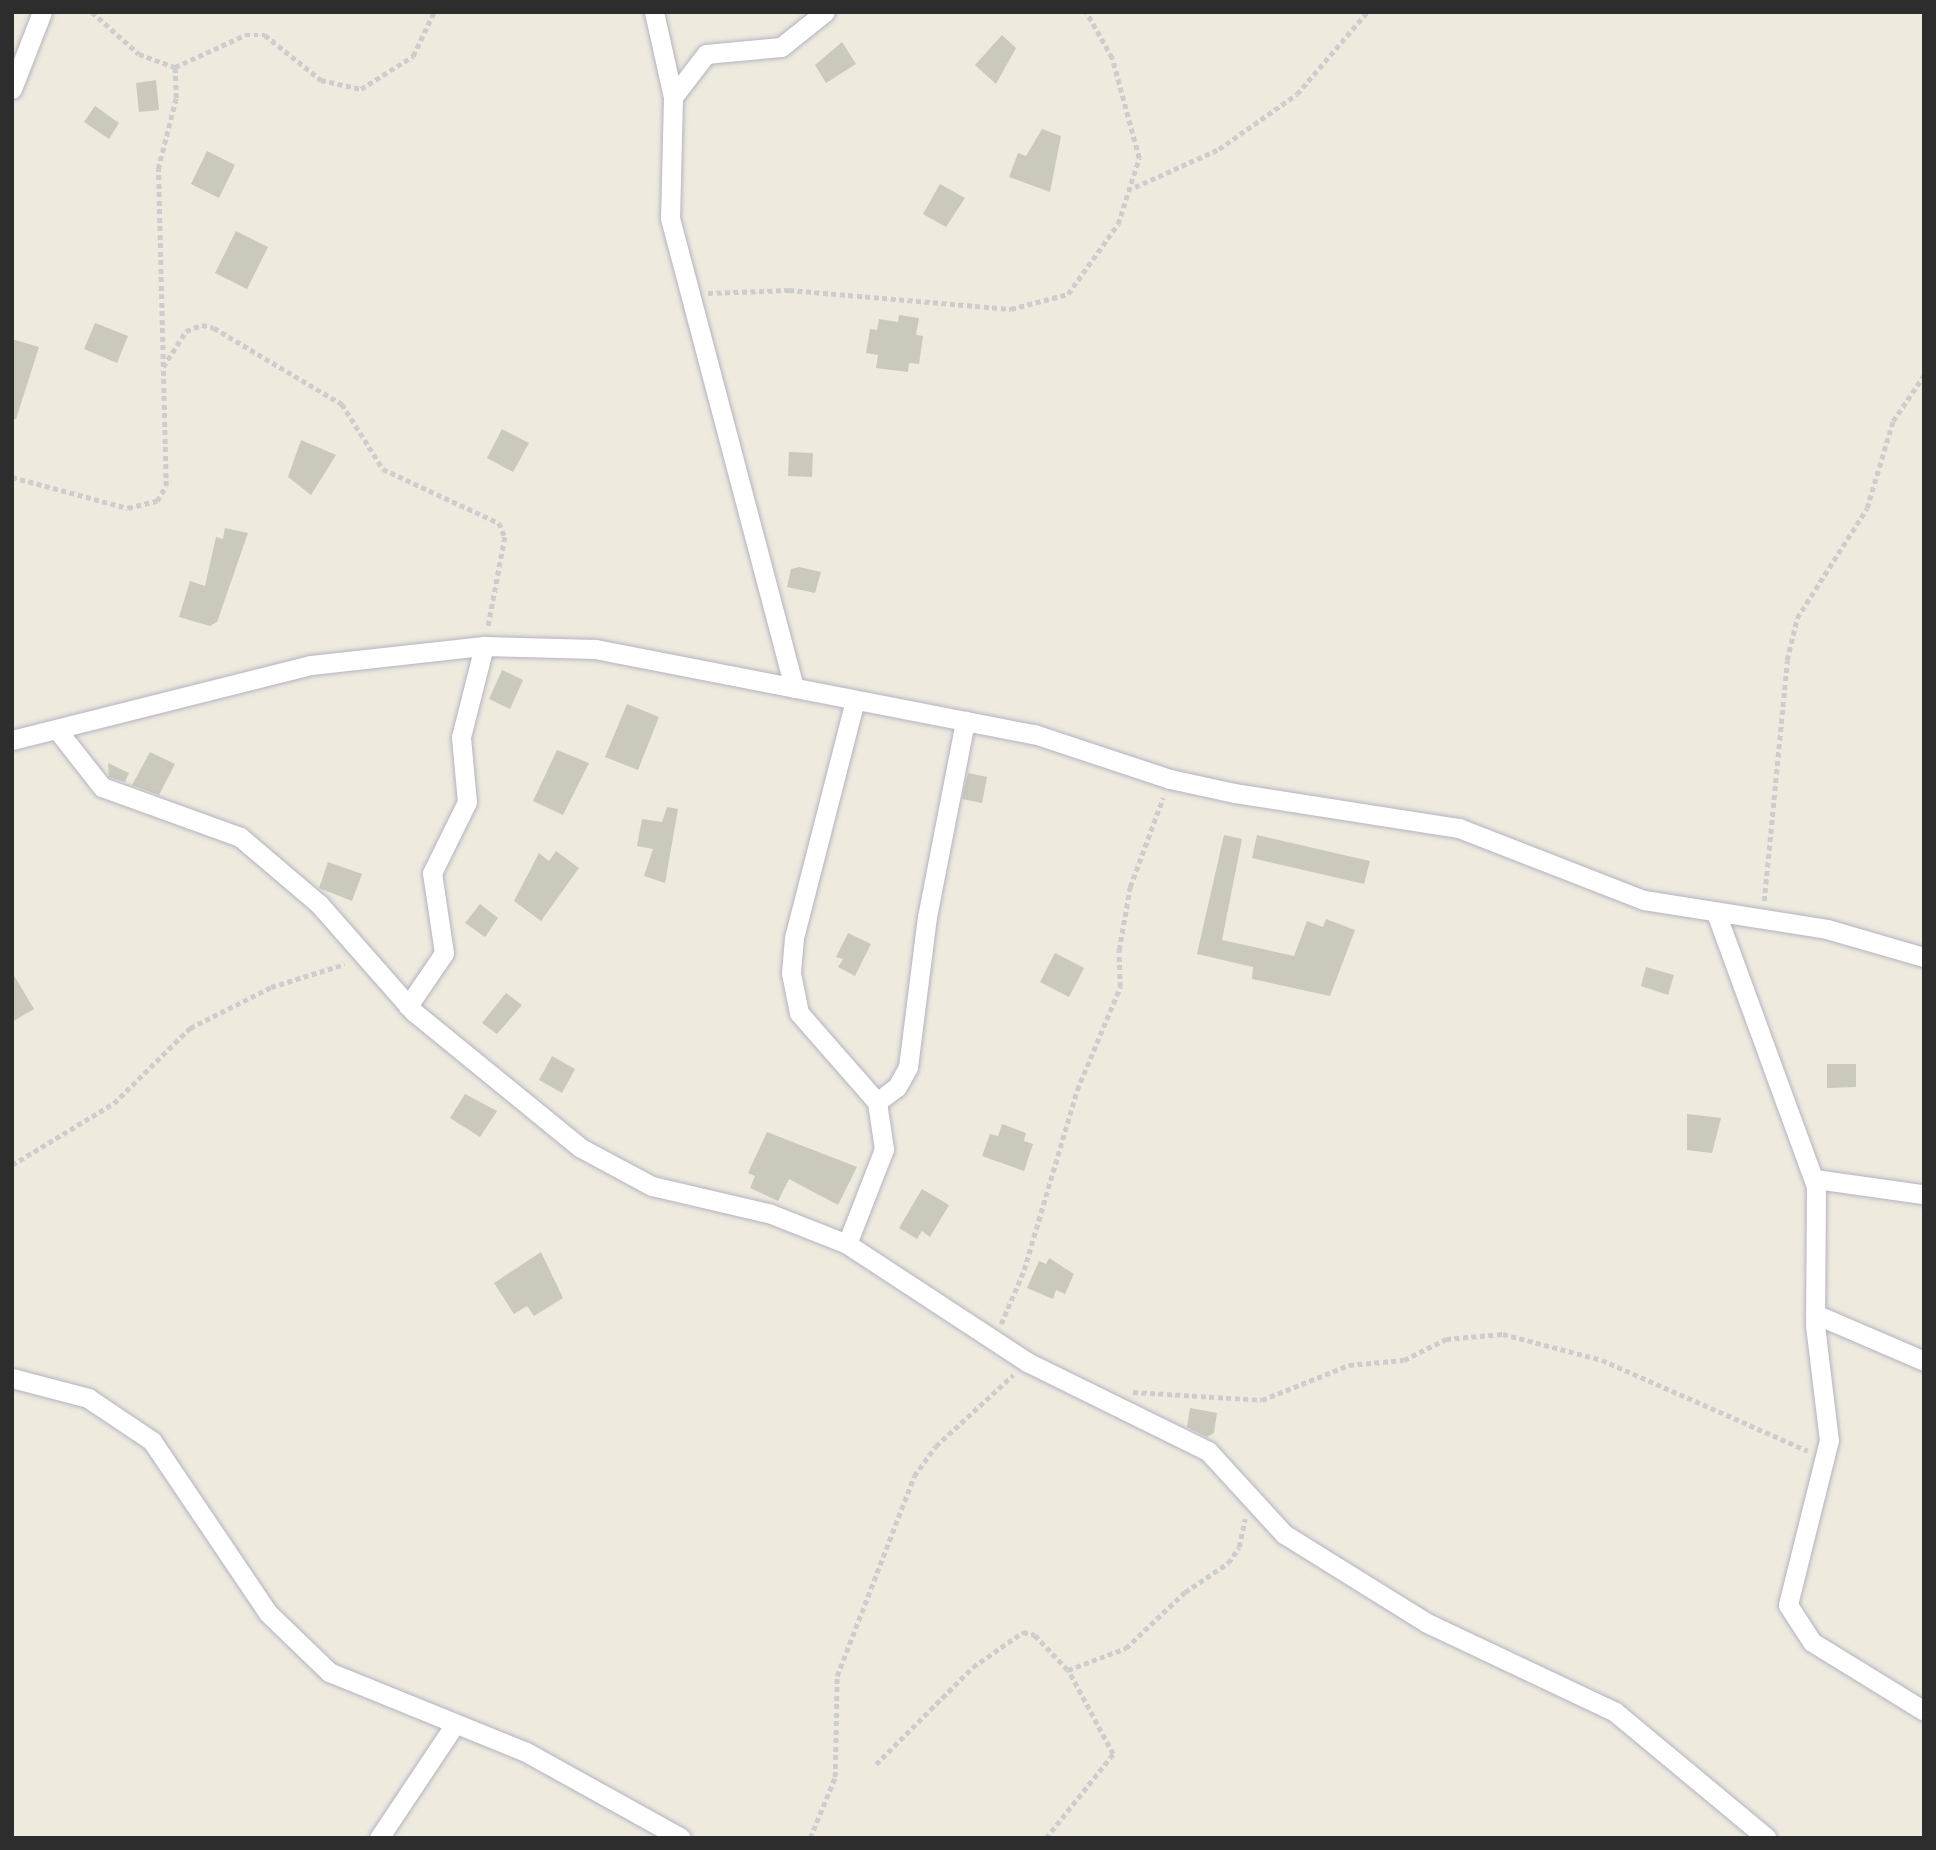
<!DOCTYPE html>
<style>
body{margin:0}
#map{position:relative;width:1936px;height:1850px;overflow:hidden;background:#efeade;font-family:"DejaVu Sans",sans-serif}
div>[style]{position:absolute}
.building>*{inset:0;background:#cbc8bc}
.path>*{height:4.5px;margin-top:-2.25px;transform-origin:0;background:repeating-linear-gradient(90deg,#cdcdcd 0 5px,transparent 0 8.5px)}
.roads{filter:drop-shadow(0 0 2px #b2b3c1) drop-shadow(0 0 2px #b2b3c1)}
.street>*{height:19px;margin:-9.5px;padding:0 9.5px;transform-origin:9.5px;border-radius:9.5px;background:#fff}
span{translate:-50% -50%;white-space:nowrap;text-align:center;line-height:1.15;-webkit-text-stroke:7px #fff;paint-order:stroke}
.frame{position:absolute;inset:0;border:14px solid #2d2d2d;pointer-events:none}
</style>
<div id="map">
<div class="building">
<i style="clip-path:polygon(1002px 35px,1016px 48px,996px 84px,975px 65px)"></i>
<i style="clip-path:polygon(842px 42px,856px 64px,826px 83px,815px 65px)"></i>
<i style="clip-path:polygon(156px 80px,159px 110px,139px 112px,136px 83px)"></i>
<i style="clip-path:polygon(95px 106px,119px 123px,109px 139px,84px 122px)"></i>
<i style="clip-path:polygon(1042px 129px,1061px 136px,1050px 192px,1009px 177px,1018px 153px,1026px 156px)"></i>
<i style="clip-path:polygon(207px 151px,235px 165px,219px 198px,191px 184px)"></i>
<i style="clip-path:polygon(940px 184px,965px 198px,946px 227px,923px 214px)"></i>
<i style="clip-path:polygon(236px 231px,268px 247px,247px 289px,215px 273px)"></i>
<i style="clip-path:polygon(899px 315px,919px 318px,916px 335px,923px 336px,919px 364px,909px 363px,908px 372px,876px 368px,878px 355px,866px 353px,870px 329px,877px 330px,879px 319px,898px 322px)"></i>
<i style="clip-path:polygon(95px 323px,128px 336px,117px 363px,84px 349px)"></i>
<i style="clip-path:polygon(12px 339px,39px 347px,16px 419px,12px 419px)"></i>
<i style="clip-path:polygon(502px 429px,529px 443px,513px 472px,487px 458px)"></i>
<i style="clip-path:polygon(301px 440px,336px 455px,311px 495px,288px 477px)"></i>
<i style="clip-path:polygon(789px 452px,813px 453px,812px 477px,788px 476px)"></i>
<i style="clip-path:polygon(225px 528px,248px 533px,217px 622px,210px 626px,179px 617px,190px 581px,205px 586px,216px 537px,223px 539px)"></i>
<i style="clip-path:polygon(799px 567px,821px 572px,815px 593px,787px 587px,791px 569px)"></i>
<i style="clip-path:polygon(502px 670px,523px 680px,510px 709px,489px 699px)"></i>
<i style="clip-path:polygon(627px 704px,659px 717px,638px 770px,605px 757px)"></i>
<i style="clip-path:polygon(557px 750px,589px 763px,563px 815px,533px 801px)"></i>
<i style="clip-path:polygon(150px 752px,175px 764px,159px 795px,132px 785px)"></i>
<i style="clip-path:polygon(108px 763px,129px 773px,125px 782px,109px 777px)"></i>
<i style="clip-path:polygon(968px 773px,987px 777px,982px 803px,962px 799px)"></i>
<i style="clip-path:polygon(667px 807px,678px 809px,665px 883px,644px 876px,653px 849px,637px 846px,642px 819px,662px 822px)"></i>
<i style="clip-path:polygon(1224px 835px,1242px 839px,1222px 940px,1294px 956px,1307px 921px,1323px 927px,1326px 919px,1355px 930px,1330px 996px,1252px 979px,1253px 967px,1197px 954px)"></i>
<i style="clip-path:polygon(1257px 835px,1370px 861px,1364px 884px,1252px 858px)"></i>
<i style="clip-path:polygon(556px 851px,579px 868px,541px 921px,514px 901px,539px 853px,549px 861px)"></i>
<i style="clip-path:polygon(328px 862px,362px 874px,352px 901px,319px 888px)"></i>
<i style="clip-path:polygon(480px 904px,498px 918px,485px 937px,465px 923px)"></i>
<i style="clip-path:polygon(848px 933px,871px 944px,855px 976px,838px 967px,843px 959px,836px 957px)"></i>
<i style="clip-path:polygon(1055px 953px,1084px 968px,1069px 997px,1040px 982px)"></i>
<i style="clip-path:polygon(1646px 967px,1674px 975px,1668px 995px,1641px 986px)"></i>
<i style="clip-path:polygon(12px 972px,34px 1009px,12px 1022px)"></i>
<i style="clip-path:polygon(506px 993px,522px 1005px,497px 1034px,482px 1023px)"></i>
<i style="clip-path:polygon(552px 1056px,575px 1069px,562px 1093px,539px 1080px)"></i>
<i style="clip-path:polygon(1827px 1064px,1856px 1064px,1856px 1087px,1827px 1088px)"></i>
<i style="clip-path:polygon(465px 1094px,497px 1111px,480px 1137px,450px 1118px)"></i>
<i style="clip-path:polygon(1687px 1114px,1721px 1118px,1712px 1153px,1687px 1150px)"></i>
<i style="clip-path:polygon(1002px 1124px,1026px 1133px,1024px 1141px,1033px 1144px,1024px 1171px,982px 1156px,990px 1134px,998px 1136px)"></i>
<i style="clip-path:polygon(767px 1132px,857px 1167px,838px 1205px,789px 1179px,778px 1201px,750px 1188px,755px 1176px,748px 1173px)"></i>
<i style="clip-path:polygon(922px 1189px,949px 1205px,930px 1237px,922px 1231px,917px 1239px,899px 1228px)"></i>
<i style="clip-path:polygon(541px 1252px,563px 1298px,534px 1316px,527px 1306px,514px 1314px,494px 1283px)"></i>
<i style="clip-path:polygon(1049px 1258px,1074px 1274px,1065px 1294px,1056px 1290px,1053px 1299px,1027px 1288px,1039px 1261px,1046px 1264px)"></i>
<i style="clip-path:polygon(1190px 1408px,1217px 1413px,1214px 1433px,1207px 1437px,1187px 1427px)"></i>
</div>
<div class="path">
<i style="left:92px;top:12px;width:63px;rotate:41.8deg"></i>
<i style="left:139px;top:54px;width:38px;rotate:20deg"></i>
<i style="left:175px;top:67px;width:77px;rotate:-24.6deg"></i>
<i style="left:245px;top:35px;width:20px"></i>
<i style="left:265px;top:35px;width:72px;rotate:38.8deg"></i>
<i style="left:321px;top:80px;width:41px;rotate:12.7deg"></i>
<i style="left:361px;top:89px;width:62px;rotate:-32.4deg"></i>
<i style="left:413px;top:56px;width:49px;rotate:-64.5deg"></i>
<i style="left:1135px;top:187px;width:92px;rotate:-24.3deg"></i>
<i style="left:1219px;top:149px;width:95px;rotate:-35.2deg"></i>
<i style="left:1297px;top:94px;width:108px;rotate:-49.5deg"></i>
<i style="left:708px;top:293px;width:81px;rotate:-2.1deg"></i>
<i style="left:789px;top:290px;width:223px;rotate:4.9deg"></i>
<i style="left:1011px;top:309px;width:59px;rotate:-14.7deg"></i>
<i style="left:1068px;top:294px;width:86px;rotate:-54.5deg"></i>
<i style="left:1118px;top:224px;width:69px;rotate:-72.3deg"></i>
<i style="left:1139px;top:158px;width:104px;rotate:-105.1deg"></i>
<i style="left:1112px;top:58px;width:53px;rotate:-119.5deg"></i>
<i style="left:163px;top:367px;width:43px;rotate:-57.4deg"></i>
<i style="left:186px;top:331px;width:17px;rotate:-21deg"></i>
<i style="left:202px;top:325px;width:12px;rotate:14deg"></i>
<i style="left:214px;top:328px;width:149px;rotate:30.7deg"></i>
<i style="left:342px;top:404px;width:77px;rotate:57.8deg"></i>
<i style="left:383px;top:469px;width:128px;rotate:25deg"></i>
<i style="left:499px;top:523px;width:15px;rotate:67deg"></i>
<i style="left:505px;top:537px;width:93px;rotate:100.6deg"></i>
<i style="left:12px;top:477px;width:120px;rotate:15deg"></i>
<i style="left:128px;top:508px;width:30px;rotate:-14deg"></i>
<i style="left:157px;top:501px;width:17px;rotate:-59deg"></i>
<i style="left:166px;top:486px;width:317px;rotate:-91.4deg"></i>
<i style="left:158px;top:169px;width:73px;rotate:-75.8deg"></i>
<i style="left:176px;top:98px;width:31px;rotate:-92deg"></i>
<i style="left:1764px;top:901px;width:242px;rotate:-84.5deg"></i>
<i style="left:1787px;top:660px;width:43px;rotate:-76.6deg"></i>
<i style="left:1797px;top:618px;width:130px;rotate:-57.5deg"></i>
<i style="left:1867px;top:508px;width:91px;rotate:-73.4deg"></i>
<i style="left:1893px;top:421px;width:55px;rotate:-56deg"></i>
<i style="left:12px;top:1165px;width:119px;rotate:-31.3deg"></i>
<i style="left:114px;top:1103px;width:107px;rotate:-44.6deg"></i>
<i style="left:190px;top:1028px;width:91px;rotate:-26.8deg"></i>
<i style="left:271px;top:987px;width:77px;rotate:-17.3deg"></i>
<i style="left:1001px;top:1324px;width:59px;rotate:-66.9deg"></i>
<i style="left:1024px;top:1270px;width:188px;rotate:-73.6deg"></i>
<i style="left:1077px;top:1090px;width:112px;rotate:-67.3deg"></i>
<i style="left:1120px;top:987px;width:37px;rotate:-92deg"></i>
<i style="left:1119px;top:950px;width:64px;rotate:-80.1deg"></i>
<i style="left:1130px;top:887px;width:95px;rotate:-69.7deg"></i>
<i style="left:1133px;top:1392px;width:129px;rotate:3.5deg"></i>
<i style="left:1262px;top:1400px;width:94px;rotate:-21.9deg"></i>
<i style="left:1349px;top:1365px;width:55px;rotate:-5.2deg"></i>
<i style="left:1404px;top:1360px;width:47px;rotate:-26.6deg"></i>
<i style="left:1446px;top:1339px;width:57px;rotate:-5deg"></i>
<i style="left:1503px;top:1334px;width:102px;rotate:14.7deg"></i>
<i style="left:1602px;top:1360px;width:225px;rotate:23.8deg"></i>
<i style="left:876px;top:1764px;width:137px;rotate:-45deg"></i>
<i style="left:973px;top:1667px;width:61px;rotate:-35deg"></i>
<i style="left:1023px;top:1632px;width:12px;rotate:14deg"></i>
<i style="left:1035px;top:1635px;width:48px;rotate:46.7deg"></i>
<i style="left:1068px;top:1670px;width:62px;rotate:-20.8deg"></i>
<i style="left:1126px;top:1648px;width:81px;rotate:-43.5deg"></i>
<i style="left:1185px;top:1592px;width:52px;rotate:-34deg"></i>
<i style="left:1228px;top:1563px;width:19px;rotate:-55deg"></i>
<i style="left:1239px;top:1547px;width:29px;rotate:-78deg"></i>
<i style="left:810px;top:1838px;width:66px;rotate:-67.7deg"></i>
<i style="left:835px;top:1777px;width:101px;rotate:-88.9deg"></i>
<i style="left:837px;top:1676px;width:214px;rotate:-68.9deg"></i>
<i style="left:914px;top:1476px;width:37px;rotate:-54deg"></i>
<i style="left:936px;top:1446px;width:105px;rotate:-42.7deg"></i>
<i style="left:1046px;top:1838px;width:107px;rotate:-51.4deg"></i>
<i style="left:1113px;top:1754px;width:95px;rotate:-118.2deg"></i>
</div>
<div class="roads">
<div class="street">
<i style="left:654px;top:12px;width:87px;rotate:77.4deg"></i>
<i style="left:673px;top:97px;width:121px;rotate:91.4deg"></i>
<i style="left:670px;top:218px;width:486px;rotate:75.2deg"></i>
<i style="left:12px;top:89px;width:83px;rotate:-68.7deg"></i>
<i style="left:673px;top:97px;width:54px;rotate:-52.5deg"></i>
<i style="left:706px;top:54px;width:75px;rotate:-5.3deg"></i>
<i style="left:781px;top:47px;width:56px;rotate:-38.5deg"></i>
<i style="left:854px;top:704px;width:242px;rotate:104.4deg"></i>
<i style="left:794px;top:938px;width:35px;rotate:95deg"></i>
<i style="left:791px;top:973px;width:41px;rotate:78.7deg"></i>
<i style="left:799px;top:1013px;width:118px;rotate:48.8deg"></i>
<i style="left:58px;top:731px;width:71px;rotate:51.8deg"></i>
<i style="left:102px;top:787px;width:147px;rotate:19.9deg"></i>
<i style="left:240px;top:837px;width:104px;rotate:40.3deg"></i>
<i style="left:319px;top:904px;width:144px;rotate:48.7deg"></i>
<i style="left:414px;top:1012px;width:215px;rotate:39.2deg"></i>
<i style="left:581px;top:1148px;width:81px;rotate:28.2deg"></i>
<i style="left:652px;top:1186px;width:122px;rotate:13.2deg"></i>
<i style="left:771px;top:1214px;width:82px;rotate:21.5deg"></i>
<i style="left:847px;top:1244px;width:215px;rotate:33.2deg"></i>
<i style="left:1027px;top:1362px;width:202px;rotate:26.2deg"></i>
<i style="left:1208px;top:1451px;width:113px;rotate:47.5deg"></i>
<i style="left:1284px;top:1534px;width:168px;rotate:31.9deg"></i>
<i style="left:1427px;top:1623px;width:208px;rotate:25.3deg"></i>
<i style="left:1615px;top:1712px;width:197px;rotate:39.7deg"></i>
<i style="left:12px;top:740px;width:308px;rotate:-14.1deg"></i>
<i style="left:311px;top:665px;width:174px;rotate:-6.3deg"></i>
<i style="left:484px;top:646px;width:111px;rotate:1.5deg"></i>
<i style="left:595px;top:649px;width:447px;rotate:11deg"></i>
<i style="left:1034px;top:734px;width:143px;rotate:18.3deg"></i>
<i style="left:1170px;top:779px;width:66px;rotate:12.2deg"></i>
<i style="left:1235px;top:793px;width:227px;rotate:8.9deg"></i>
<i style="left:1459px;top:828px;width:199px;rotate:21.3deg"></i>
<i style="left:1644px;top:900px;width:185px;rotate:9deg"></i>
<i style="left:1827px;top:929px;width:101px;rotate:16.1deg"></i>
<i style="left:1716px;top:913px;width:292px;rotate:69.9deg"></i>
<i style="left:1816px;top:1187px;width:138px;rotate:90.4deg"></i>
<i style="left:1815px;top:1325px;width:116px;rotate:83.1deg"></i>
<i style="left:1829px;top:1440px;width:170px;rotate:104deg"></i>
<i style="left:1788px;top:1605px;width:44px;rotate:57deg"></i>
<i style="left:1812px;top:1642px;width:132px;rotate:31.6deg"></i>
<i style="left:408px;top:1006px;width:64px;rotate:-55.8deg"></i>
<i style="left:444px;top:953px;width:81px;rotate:-98.5deg"></i>
<i style="left:432px;top:873px;width:79px;rotate:-63.8deg"></i>
<i style="left:467px;top:802px;width:65px;rotate:-95.3deg"></i>
<i style="left:461px;top:737px;width:94px;rotate:-75.8deg"></i>
<i style="left:1815px;top:1179px;width:108px;rotate:8deg"></i>
<i style="left:847px;top:1244px;width:102px;rotate:-68.7deg"></i>
<i style="left:884px;top:1149px;width:48px;rotate:-98.5deg"></i>
<i style="left:877px;top:1102px;width:25px;rotate:-37deg"></i>
<i style="left:897px;top:1087px;width:23px;rotate:-61deg"></i>
<i style="left:908px;top:1067px;width:151px;rotate:-82.8deg"></i>
<i style="left:927px;top:917px;width:200px;rotate:-79deg"></i>
<i style="left:1815px;top:1314px;width:119px;rotate:23.3deg"></i>
<i style="left:12px;top:1378px;width:79px;rotate:14.7deg"></i>
<i style="left:88px;top:1398px;width:77px;rotate:33.9deg"></i>
<i style="left:152px;top:1441px;width:207px;rotate:56deg"></i>
<i style="left:268px;top:1613px;width:85px;rotate:44deg"></i>
<i style="left:329px;top:1672px;width:213px;rotate:22.1deg"></i>
<i style="left:526px;top:1752px;width:177px;rotate:29deg"></i>
<i style="left:379px;top:1838px;width:137px;rotate:-56.3deg"></i>
</div>
</div>
<div class="frame"></div>
</div>
